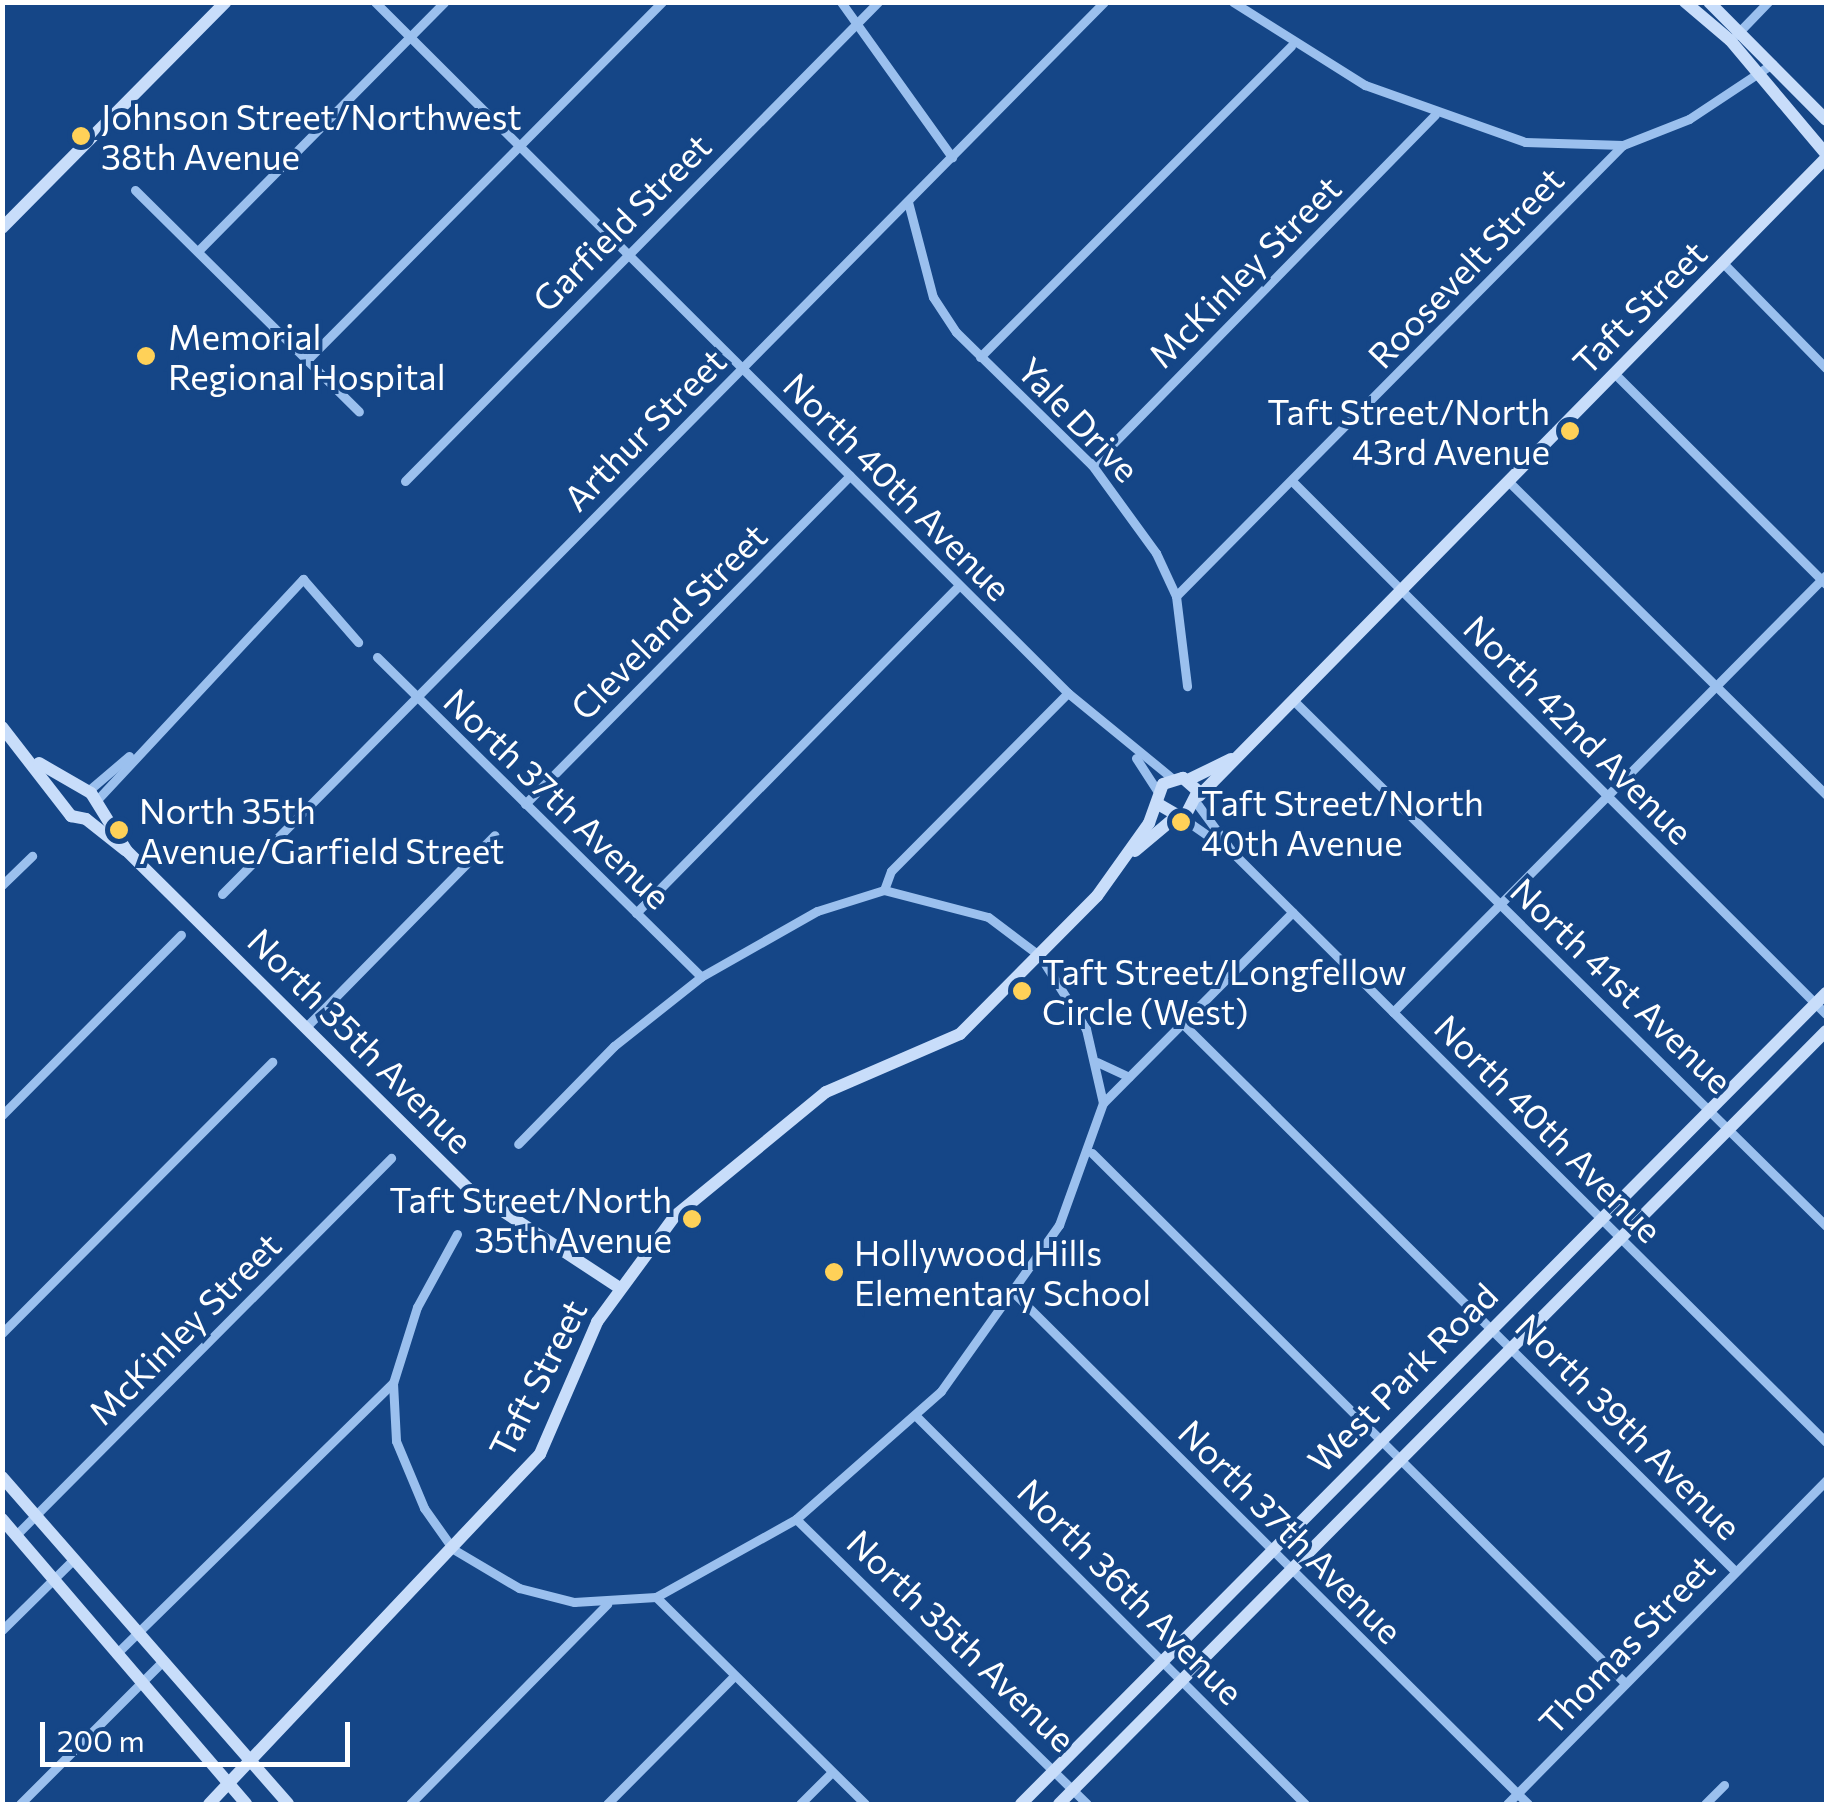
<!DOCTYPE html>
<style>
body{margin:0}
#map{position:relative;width:1829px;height:1807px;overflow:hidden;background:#154687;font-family:Commissioner,sans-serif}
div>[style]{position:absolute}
.street>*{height:9px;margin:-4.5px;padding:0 4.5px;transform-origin:4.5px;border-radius:4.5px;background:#9bc0ee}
.secondary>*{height:12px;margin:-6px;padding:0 6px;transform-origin:6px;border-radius:6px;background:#c8ddfa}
.dots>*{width:28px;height:28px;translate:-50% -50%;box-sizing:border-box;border:5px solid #154687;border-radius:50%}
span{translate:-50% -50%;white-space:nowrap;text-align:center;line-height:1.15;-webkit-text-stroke:8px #154687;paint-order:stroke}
.poi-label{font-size:35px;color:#fff}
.left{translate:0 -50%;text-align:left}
.right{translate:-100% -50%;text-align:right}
.street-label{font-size:35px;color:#fff}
.frame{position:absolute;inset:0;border:5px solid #fff;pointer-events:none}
.scale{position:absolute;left:40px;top:1722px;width:310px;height:45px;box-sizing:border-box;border:5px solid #fff;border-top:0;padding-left:12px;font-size:30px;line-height:35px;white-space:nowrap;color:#fff;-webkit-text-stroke:8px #154687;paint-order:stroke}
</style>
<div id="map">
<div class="street">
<i style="left:375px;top:2px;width:979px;rotate:44.92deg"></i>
<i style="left:1068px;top:693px;width:134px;rotate:39.3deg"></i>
<i style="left:841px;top:2px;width:191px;rotate:54.4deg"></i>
<i style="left:1233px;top:2px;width:156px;rotate:32.2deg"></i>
<i style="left:1365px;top:85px;width:170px;rotate:19.6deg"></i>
<i style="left:1525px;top:142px;width:98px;rotate:1.8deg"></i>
<i style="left:1623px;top:145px;width:71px;rotate:-21.5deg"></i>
<i style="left:1689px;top:119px;width:100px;rotate:-33.5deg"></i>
<i style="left:1736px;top:35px;width:46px;rotate:-45.9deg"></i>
<i style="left:135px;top:190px;width:315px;rotate:44.7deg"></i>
<i style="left:908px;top:202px;width:98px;rotate:75.3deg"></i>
<i style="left:933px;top:297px;width:42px;rotate:56.7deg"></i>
<i style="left:956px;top:332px;width:190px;rotate:44.4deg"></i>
<i style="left:1092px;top:465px;width:109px;rotate:54deg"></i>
<i style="left:1156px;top:553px;width:47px;rotate:65.1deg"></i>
<i style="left:1176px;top:596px;width:91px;rotate:83deg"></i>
<i style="left:198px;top:251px;width:350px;rotate:-45.3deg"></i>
<i style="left:1724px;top:264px;width:146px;rotate:45.6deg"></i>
<i style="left:980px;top:357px;width:440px;rotate:-45deg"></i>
<i style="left:307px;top:360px;width:504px;rotate:-45.24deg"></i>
<i style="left:1615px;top:374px;width:298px;rotate:44.9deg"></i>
<i style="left:1092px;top:465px;width:490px;rotate:-45.6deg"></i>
<i style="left:405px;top:481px;width:673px;rotate:-45.36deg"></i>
<i style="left:1508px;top:481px;width:447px;rotate:44.6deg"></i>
<i style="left:1293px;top:482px;width:753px;rotate:44.95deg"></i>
<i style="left:1176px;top:596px;width:635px;rotate:-45.26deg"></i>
<i style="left:377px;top:657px;width:455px;rotate:44.6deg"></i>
<i style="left:1293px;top:700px;width:749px;rotate:44.62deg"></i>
<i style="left:1136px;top:758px;width:40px;rotate:57.1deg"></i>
<i style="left:88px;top:791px;width:54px;rotate:-40.5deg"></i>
<i style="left:96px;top:801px;width:304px;rotate:-47deg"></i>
<i style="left:303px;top:579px;width:84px;rotate:48.9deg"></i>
<i style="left:525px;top:804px;width:462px;rotate:-45.3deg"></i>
<i style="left:1198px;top:805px;width:59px;rotate:53.9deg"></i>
<i style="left:1233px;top:853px;width:836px;rotate:44.81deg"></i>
<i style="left:1184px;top:819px;width:52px;rotate:34.9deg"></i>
<i style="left:2px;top:885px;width:42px;rotate:-44deg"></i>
<i style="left:884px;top:890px;width:20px;rotate:-70deg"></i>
<i style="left:891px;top:871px;width:251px;rotate:-45.2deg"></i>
<i style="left:222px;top:894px;width:1254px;rotate:-45.32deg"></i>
<i style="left:636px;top:913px;width:460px;rotate:-45.4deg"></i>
<i style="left:1393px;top:1012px;width:615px;rotate:-45.26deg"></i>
<i style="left:1184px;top:1025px;width:776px;rotate:44.74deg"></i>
<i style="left:306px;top:1027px;width:269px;rotate:-45.5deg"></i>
<i style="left:1097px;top:1062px;width:35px;rotate:25deg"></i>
<i style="left:1103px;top:1103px;width:269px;rotate:-45.2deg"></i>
<i style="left:2px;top:1115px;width:254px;rotate:-45.2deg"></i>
<i style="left:1092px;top:1153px;width:752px;rotate:44.84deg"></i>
<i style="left:457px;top:1234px;width:83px;rotate:118.7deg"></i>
<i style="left:417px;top:1307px;width:80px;rotate:107.5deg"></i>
<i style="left:393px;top:1383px;width:58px;rotate:87deg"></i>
<i style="left:396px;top:1441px;width:73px;rotate:67.3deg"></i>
<i style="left:424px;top:1508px;width:50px;rotate:54.7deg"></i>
<i style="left:453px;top:1549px;width:77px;rotate:30.6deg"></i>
<i style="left:519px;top:1588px;width:57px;rotate:14.3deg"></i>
<i style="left:574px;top:1602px;width:82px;rotate:-3.5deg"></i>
<i style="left:656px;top:1597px;width:160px;rotate:-29.1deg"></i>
<i style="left:796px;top:1519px;width:193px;rotate:-41.4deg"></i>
<i style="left:941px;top:1391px;width:204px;rotate:-54.6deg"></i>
<i style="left:1059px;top:1225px;width:130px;rotate:-70.2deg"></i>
<i style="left:1103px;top:1103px;width:76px;rotate:-102.9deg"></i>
<i style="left:1086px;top:1029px;width:86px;rotate:-122.2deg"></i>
<i style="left:1040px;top:956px;width:65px;rotate:-143.1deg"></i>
<i style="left:988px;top:917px;width:107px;rotate:-165.4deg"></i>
<i style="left:884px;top:890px;width:70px;rotate:162.6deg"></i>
<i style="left:817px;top:911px;width:133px;rotate:150.4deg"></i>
<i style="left:701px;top:977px;width:111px;rotate:141.6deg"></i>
<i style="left:614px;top:1046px;width:137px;rotate:134.4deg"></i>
<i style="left:1016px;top:1295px;width:722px;rotate:44.83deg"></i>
<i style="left:2px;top:1333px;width:383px;rotate:-45.1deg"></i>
<i style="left:917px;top:1417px;width:548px;rotate:44.93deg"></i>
<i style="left:796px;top:1519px;width:407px;rotate:44.4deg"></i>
<i style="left:16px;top:1535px;width:532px;rotate:-45.15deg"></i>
<i style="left:656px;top:1597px;width:294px;rotate:44.7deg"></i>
<i style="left:2px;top:1630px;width:100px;rotate:-44.6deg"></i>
<i style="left:116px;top:1654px;width:388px;rotate:-44.4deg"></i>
<i style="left:20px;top:1804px;width:199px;rotate:-45deg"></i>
<i style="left:410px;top:1804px;width:281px;rotate:-45.4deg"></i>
<i style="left:607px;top:1804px;width:180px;rotate:-45.2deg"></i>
<i style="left:800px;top:1804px;width:44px;rotate:-45deg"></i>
<i style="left:1507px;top:1804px;width:455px;rotate:-45.4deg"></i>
<i style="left:1705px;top:1804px;width:27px;rotate:-45deg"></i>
</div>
<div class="secondary">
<i style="left:1685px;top:2px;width:59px;rotate:40.2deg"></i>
<i style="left:1730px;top:40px;width:149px;rotate:49.9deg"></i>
<i style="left:1709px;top:2px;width:166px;rotate:45.2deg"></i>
<i style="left:2px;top:228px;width:318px;rotate:-45.3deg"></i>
<i style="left:2px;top:727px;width:113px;rotate:52.2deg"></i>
<i style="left:71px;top:816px;width:15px;rotate:11deg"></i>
<i style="left:39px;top:763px;width:60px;rotate:30deg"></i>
<i style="left:91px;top:793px;width:68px;rotate:58.2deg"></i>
<i style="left:127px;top:851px;width:481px;rotate:44.7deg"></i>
<i style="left:469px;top:1189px;width:178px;rotate:33.3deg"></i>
<i style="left:1188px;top:780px;width:48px;rotate:-26deg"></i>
<i style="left:1199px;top:796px;width:895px;rotate:-45.5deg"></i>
<i style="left:86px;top:819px;width:50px;rotate:38.5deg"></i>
<i style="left:1135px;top:851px;width:50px;rotate:-40.1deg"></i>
<i style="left:2px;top:1477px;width:434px;rotate:48.8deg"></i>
<i style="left:2px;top:1519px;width:375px;rotate:49.4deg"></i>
<i style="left:209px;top:1804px;width:482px;rotate:-46.6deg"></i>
<i style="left:540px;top:1454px;width:144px;rotate:-66.6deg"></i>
<i style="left:597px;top:1322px;width:132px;rotate:-53.7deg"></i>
<i style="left:675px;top:1216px;width:195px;rotate:-39.4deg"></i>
<i style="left:826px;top:1092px;width:146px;rotate:-23.4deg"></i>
<i style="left:960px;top:1034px;width:194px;rotate:-45.2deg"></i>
<i style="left:1097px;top:896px;width:90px;rotate:-54.5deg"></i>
<i style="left:1149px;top:823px;width:41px;rotate:-70.3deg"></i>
<i style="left:1163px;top:784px;width:21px;rotate:-17deg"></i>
<i style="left:1183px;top:778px;width:20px;rotate:41deg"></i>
<i style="left:1198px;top:791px;width:31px;rotate:117deg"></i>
<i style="left:1184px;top:819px;width:30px;rotate:-150deg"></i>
<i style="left:1021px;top:1804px;width:1143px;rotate:-45.21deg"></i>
<i style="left:1059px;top:1804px;width:1089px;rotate:-45.22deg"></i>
</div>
<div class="dots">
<i style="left:81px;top:136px;background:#ffd158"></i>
<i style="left:146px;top:356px;background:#ffd158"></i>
<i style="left:1570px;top:431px;background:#ffd158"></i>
<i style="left:1181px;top:822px;background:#ffd158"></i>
<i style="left:119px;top:830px;background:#ffd158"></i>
<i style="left:1022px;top:991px;background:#ffd158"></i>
<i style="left:692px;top:1219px;background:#ffd158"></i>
<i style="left:834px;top:1272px;background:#ffd158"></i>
</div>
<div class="poi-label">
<span class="left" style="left:101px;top:136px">Johnson Street/Northwest<br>38th Avenue</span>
<span class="left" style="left:168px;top:356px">Memorial<br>Regional Hospital</span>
<span class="right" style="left:1550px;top:431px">Taft Street/North<br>43rd Avenue</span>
<span class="left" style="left:1201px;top:822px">Taft Street/North<br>40th Avenue</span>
<span class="left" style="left:139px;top:830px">North 35th<br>Avenue/Garfield Street</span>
<span class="left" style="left:1042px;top:991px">Taft Street/Longfellow<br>Circle (West)</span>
<span class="right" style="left:672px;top:1219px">Taft Street/North<br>35th Avenue</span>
<span class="left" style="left:854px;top:1272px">Hollywood Hills<br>Elementary School</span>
</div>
<div class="street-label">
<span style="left:621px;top:222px;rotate:-45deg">Garfield Street</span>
<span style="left:1465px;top:267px;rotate:-46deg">Roosevelt Street</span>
<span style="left:1244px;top:271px;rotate:-45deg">McKinley Street</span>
<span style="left:1639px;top:307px;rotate:-45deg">Taft Street</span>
<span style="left:1079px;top:419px;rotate:46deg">Yale Drive</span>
<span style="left:644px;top:429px;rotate:-45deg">Arthur Street</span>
<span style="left:898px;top:486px;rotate:45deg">North 40th Avenue</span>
<span style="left:668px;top:621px;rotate:-45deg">Cleveland Street</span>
<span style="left:1579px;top:729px;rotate:45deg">North 42nd Avenue</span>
<span style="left:558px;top:798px;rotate:44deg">North 37th Avenue</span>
<span style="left:1622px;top:985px;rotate:44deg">North 41st Avenue</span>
<span style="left:361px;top:1040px;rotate:45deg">North 35th Avenue</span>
<span style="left:1549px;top:1128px;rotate:45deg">North 40th Avenue</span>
<span style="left:184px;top:1328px;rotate:-45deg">McKinley Street</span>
<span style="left:1402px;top:1377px;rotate:-45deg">West Park Road</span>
<span style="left:537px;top:1378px;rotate:-63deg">Taft Street</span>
<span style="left:1629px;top:1426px;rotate:45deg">North 39th Avenue</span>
<span style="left:1291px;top:1531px;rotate:45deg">North 37th Avenue</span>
<span style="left:1131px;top:1591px;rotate:45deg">North 36th Avenue</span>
<span style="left:962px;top:1640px;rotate:44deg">North 35th Avenue</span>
<span style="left:1626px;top:1644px;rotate:-46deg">Thomas Street</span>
</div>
<div class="frame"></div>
<div class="scale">200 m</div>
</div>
